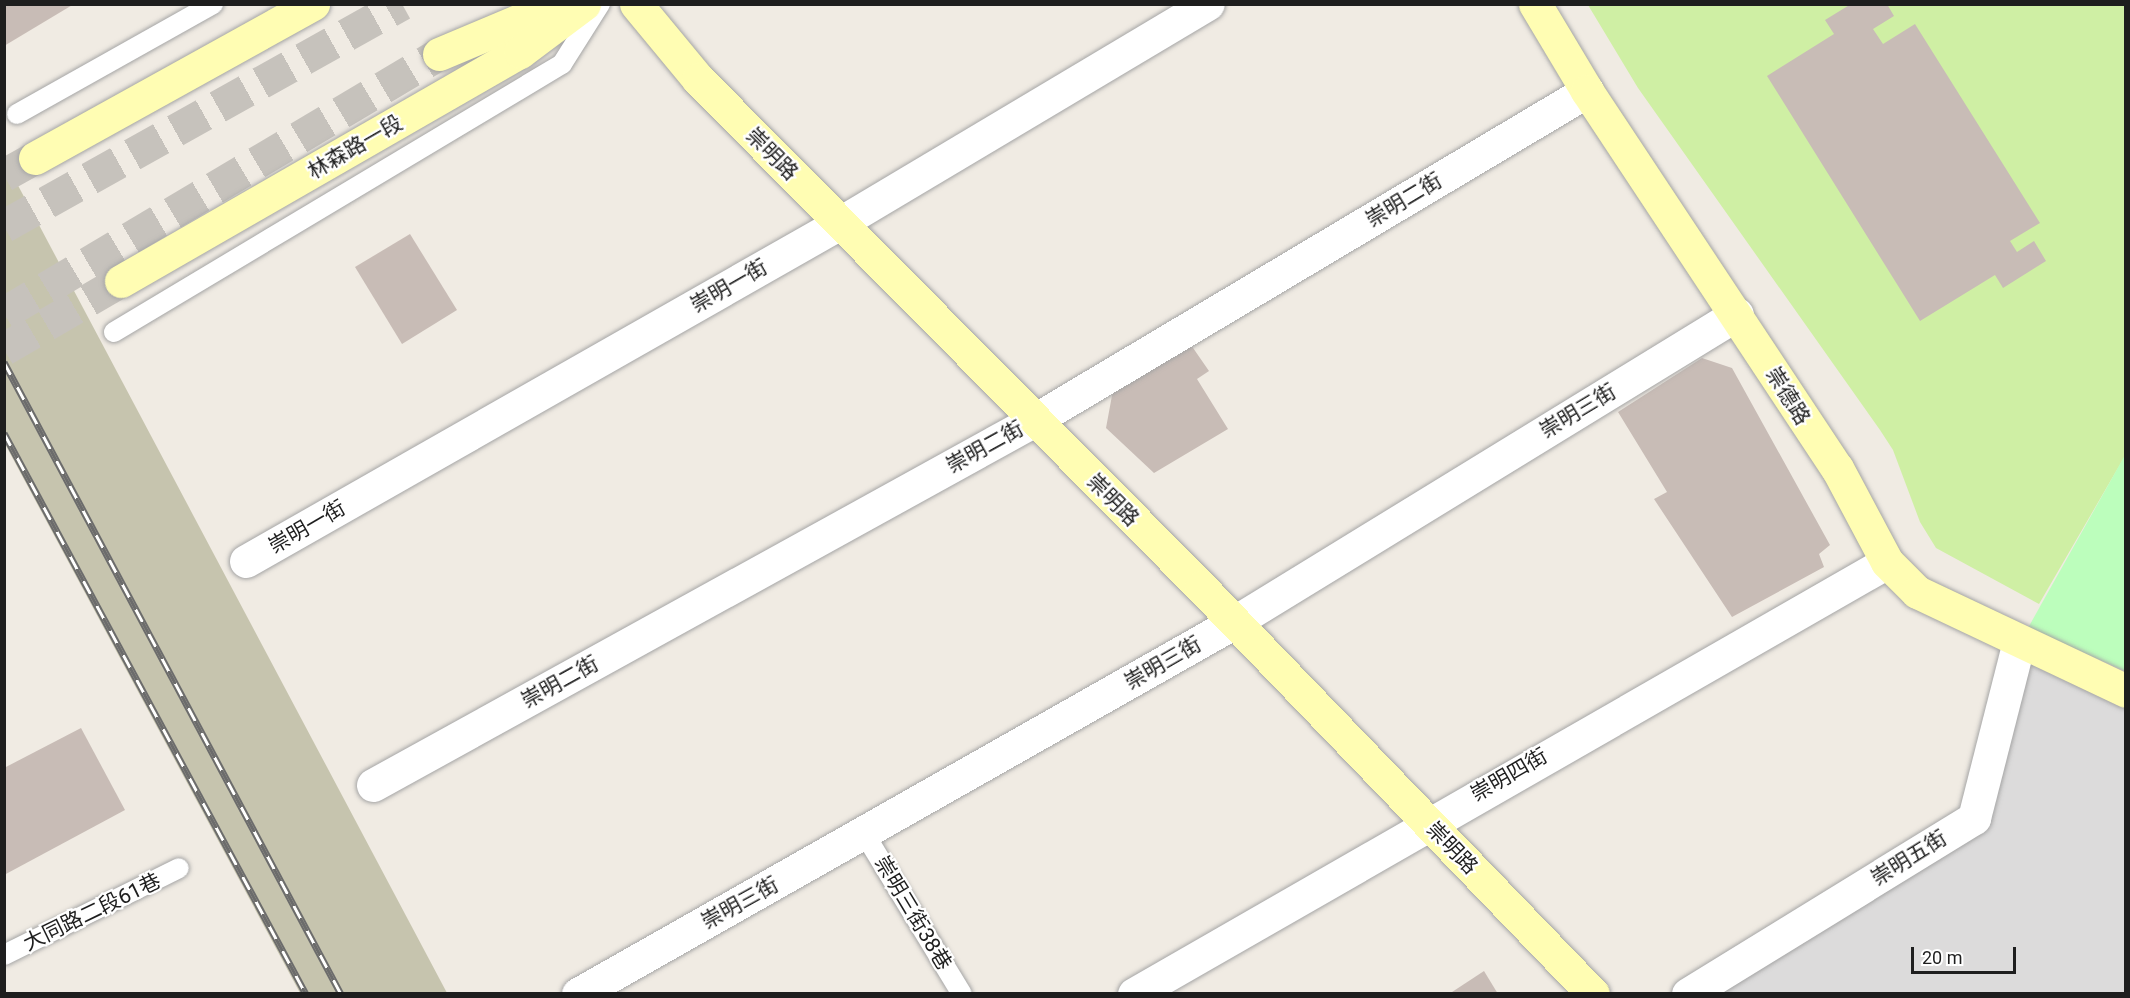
<!DOCTYPE html>
<meta charset="utf-8">
<style>
body{margin:0}
#map{position:relative;width:2130px;height:998px;overflow:hidden;background:#f0ebe3;font-family:Roboto,"Noto Sans TC",sans-serif}
div>[style]{position:absolute}
.residential>*{inset:0;background:#dcdbdb}
.construction>*{inset:0;background:#c6c4ae}
.grass>*{inset:0;background:#cfefa4}
.park>*{inset:0;background:#bcfebc}
.building>*{inset:0;background:#c8bcb6}
.secondary-tunnel>*{height:33px;margin-top:-16.5px;transform-origin:0;background:repeating-linear-gradient(90deg,#c6c2bc 0 33px,transparent 0 49px)}
.roads{filter:drop-shadow(0 0 2px #a5a5a5) drop-shadow(0 0 2px #a5a5a5)}
.lane>*{height:20px;margin:-10px;padding:0 10px;transform-origin:10px;border-radius:10px;background:#fff}
.street>*{height:33px;margin:-16.5px;padding:0 16.5px;transform-origin:16.5px;border-radius:16.5px;background:#fff}
.secondary>*{height:33px;margin:-16.5px;padding:0 16.5px;transform-origin:16.5px;border-radius:16.5px;background:#fffdb3}
.rail>*{height:7px;margin-top:-3.5px;transform-origin:0;background:repeating-linear-gradient(90deg,#fff 0 14px,#6c6c6c 0 28px);box-sizing:border-box;border-block:2px solid #6c6c6c}
span{translate:-50% -50%;white-space:nowrap;text-align:center;line-height:1.15;-webkit-text-stroke:4.5px #fff;paint-order:stroke}
.street-label{font-size:21px;color:#1e1e1e}
.frame{position:absolute;inset:0;border:6px solid #1e1e1e;pointer-events:none}
.scale{position:absolute;left:1911px;top:947px;width:105px;height:27px;box-sizing:border-box;border:3px solid #1e1e1e;border-top:0;padding-left:8px;font-size:18px;line-height:21px;white-space:nowrap;color:#1e1e1e;-webkit-text-stroke:4px #fff;paint-order:stroke}
</style>
<div id="map">
<div class="residential">
<i style="clip-path:polygon(2030px 661px,2125px 705px,2125px 993px,1682px 994px,1985px 823px)"></i>
</div>
<div class="construction">
<i style="clip-path:polygon(5px 161px,447px 993px,300px 993px,5px 444px)"></i>
</div>
<div class="grass">
<i style="clip-path:polygon(1588px 5px,2125px 5px,2125px 456px,2039px 604px,1936px 548px,1920px 522px,1893px 450px,1880px 430px,1638px 88px)"></i>
</div>
<div class="park">
<i style="clip-path:polygon(2125px 455px,2125px 671px,2028px 628px)"></i>
</div>
<div class="building">
<i style="clip-path:polygon(4px 4px,74px 4px,4px 46px)"></i>
<i style="clip-path:polygon(1851px 4px,1887px 4px,1894px 16px,1873px 29px,1883px 44px,1915px 24px,2040px 223px,2010px 241px,2017px 252px,2034px 241px,2046px 261px,2003px 288px,1995px 275px,1920px 321px,1767px 76px,1834px 34px,1825px 20px)"></i>
<i style="clip-path:polygon(410px 234px,457px 310px,402px 344px,355px 267px)"></i>
<i style="clip-path:polygon(1191px 345px,1209px 371px,1197px 379px,1228px 429px,1154px 473px,1106px 428px,1113px 390px)"></i>
<i style="clip-path:polygon(1702px 358px,1732px 368px,1830px 545px,1819px 554px,1824px 567px,1732px 617px,1654px 499px,1667px 492px,1618px 412px)"></i>
<i style="clip-path:polygon(81px 728px,125px 810px,4px 875px,4px 768px)"></i>
<i style="clip-path:polygon(1484px 971px,1498px 994px,1449px 994px)"></i>
</div>
<div class="secondary-tunnel">
<i style="left:4px;top:175px;width:35px;rotate:-29deg"></i>
<i style="left:4px;top:226px;width:456px;rotate:-29.2deg"></i>
<i style="left:4px;top:313px;width:506px;rotate:-30.77deg"></i>
<i style="left:4px;top:349px;width:135px;rotate:-30.2deg"></i>
</div>
<div class="roads">
<div class="lane">
<i style="left:17px;top:114px;width:225px;rotate:-29.3deg"></i>
<i style="left:114px;top:332px;width:522px;rotate:-30.89deg"></i>
<i style="left:562px;top:64px;width:71px;rotate:-57.7deg"></i>
<i style="left:864px;top:833px;width:188px;rotate:58.7deg"></i>
<i style="left:4px;top:955px;width:195px;rotate:-26.4deg"></i>
</div>
<div class="street">
<i style="left:246px;top:561px;width:683px;rotate:-29.64deg"></i>
<i style="left:840px;top:223px;width:428px;rotate:-30.8deg"></i>
<i style="left:373px;top:785px;width:754px;rotate:-28.88deg"></i>
<i style="left:1033px;top:421px;width:645px;rotate:-30.78deg"></i>
<i style="left:578px;top:994px;width:753px;rotate:-29.53deg"></i>
<i style="left:1233px;top:623px;width:591px;rotate:-31.51deg"></i>
<i style="left:1134px;top:994px;width:868px;rotate:-29.84deg"></i>
<i style="left:1688px;top:994px;width:336px;rotate:-31.6deg"></i>
<i style="left:1974px;top:818px;width:182px;rotate:-75.7deg"></i>
</div>
<div class="secondary">
<i style="left:636px;top:4px;width:97px;rotate:50.4deg"></i>
<i style="left:698px;top:79px;width:715px;rotate:45.28deg"></i>
<i style="left:1201px;top:587px;width:565px;rotate:46.08deg"></i>
<i style="left:1535px;top:4px;width:101px;rotate:59.1deg"></i>
<i style="left:1587px;top:91px;width:452px;rotate:56.5deg"></i>
<i style="left:1837px;top:468px;width:106px;rotate:62deg"></i>
<i style="left:1887px;top:562px;width:42px;rotate:45deg"></i>
<i style="left:1917px;top:592px;width:231px;rotate:25.3deg"></i>
<i style="left:439px;top:54px;width:129px;rotate:-22.8deg"></i>
<i style="left:35px;top:158px;width:318px;rotate:-29deg"></i>
<i style="left:121px;top:281px;width:460px;rotate:-29.9deg"></i>
<i style="left:520px;top:52px;width:80px;rotate:-36.9deg"></i>
</div>
</div>
<div class="rail">
<i style="left:4px;top:362px;width:716px;rotate:61.93deg"></i>
<i style="left:4px;top:433px;width:637px;rotate:61.71deg"></i>
</div>
<div class="street-label">
<span style="left:355px;top:147px;rotate:-30deg">林森路一段</span>
<span style="left:772px;top:154px;rotate:45deg">崇明路</span>
<span style="left:1404px;top:200px;rotate:-31deg">崇明二街</span>
<span style="left:729px;top:286px;rotate:-30deg">崇明一街</span>
<span style="left:1788px;top:396px;rotate:58deg">崇德路</span>
<span style="left:1578px;top:411px;rotate:-31deg">崇明三街</span>
<span style="left:985px;top:447px;rotate:-29deg">崇明二街</span>
<span style="left:1113px;top:500px;rotate:45deg">崇明路</span>
<span style="left:307px;top:527px;rotate:-30deg">崇明一街</span>
<span style="left:1163px;top:663px;rotate:-30deg">崇明三街</span>
<span style="left:560px;top:682px;rotate:-29deg">崇明二街</span>
<span style="left:1509px;top:775px;rotate:-30deg">崇明四街</span>
<span style="left:1452px;top:848px;rotate:46deg">崇明路</span>
<span style="left:1909px;top:858px;rotate:-32deg">崇明五街</span>
<span style="left:740px;top:903px;rotate:-29deg">崇明三街</span>
<span style="left:92px;top:912px;rotate:-26deg">大同路二段61巷</span>
<span style="left:913px;top:913px;rotate:59deg">崇明三街38巷</span>
</div>
<div class="frame"></div>
<div class="scale">20 m</div>
</div>
